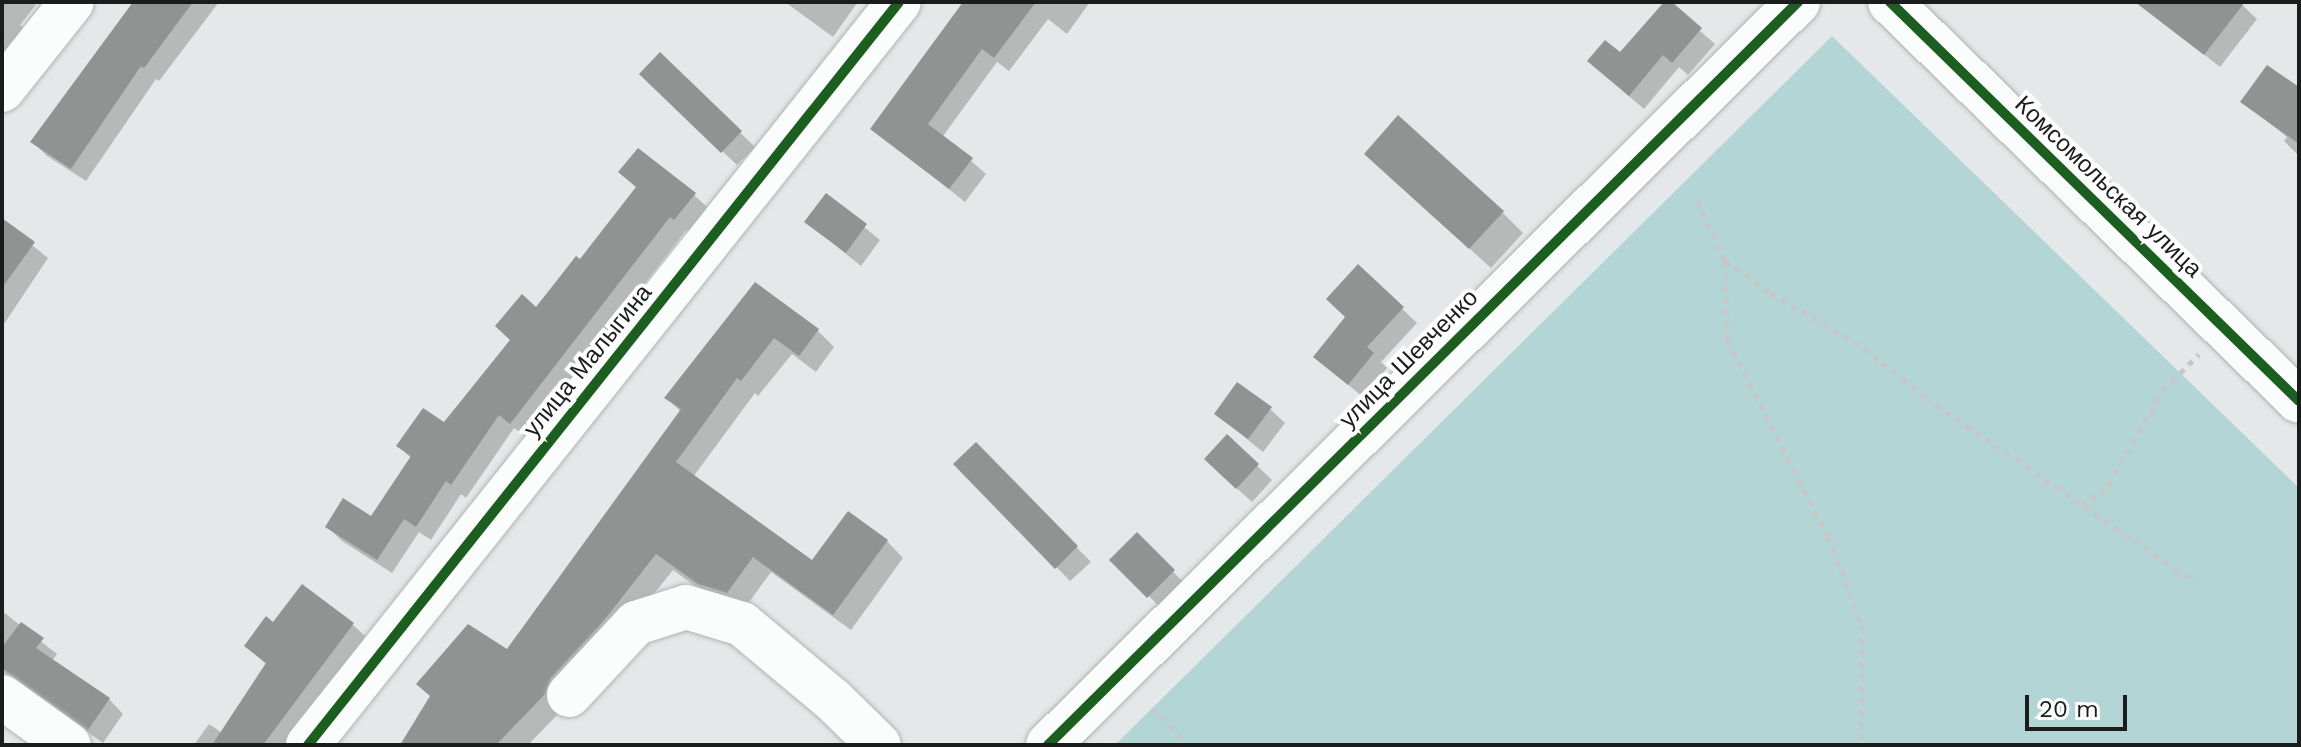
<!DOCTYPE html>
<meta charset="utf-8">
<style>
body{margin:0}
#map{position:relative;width:2301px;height:747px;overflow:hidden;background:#e5e8e8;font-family:"Work Sans",sans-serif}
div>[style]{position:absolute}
.green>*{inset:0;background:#b3d5d5}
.shadow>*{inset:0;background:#0003}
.building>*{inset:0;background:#919393}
.path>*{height:5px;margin-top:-2.5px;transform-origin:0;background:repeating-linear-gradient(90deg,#c6c7c7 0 6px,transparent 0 12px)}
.roads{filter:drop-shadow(0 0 2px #b2b4b4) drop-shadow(0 0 2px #b2b4b4)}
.minor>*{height:44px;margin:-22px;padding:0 22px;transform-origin:22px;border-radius:22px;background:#fbfcfc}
.major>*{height:44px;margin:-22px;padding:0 22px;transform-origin:22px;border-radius:22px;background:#fbfcfc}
.cycleway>*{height:10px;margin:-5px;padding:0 5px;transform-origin:5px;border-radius:5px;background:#1b5e20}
span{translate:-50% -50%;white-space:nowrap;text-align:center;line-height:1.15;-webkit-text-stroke:8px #fff;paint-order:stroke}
.street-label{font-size:24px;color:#1b1d1d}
.frame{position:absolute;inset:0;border:4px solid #1b1d1d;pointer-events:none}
.scale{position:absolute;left:2025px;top:695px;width:102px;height:36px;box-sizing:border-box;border:4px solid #1b1d1d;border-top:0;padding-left:10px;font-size:24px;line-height:28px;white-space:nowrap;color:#1b1d1d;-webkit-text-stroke:6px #fff;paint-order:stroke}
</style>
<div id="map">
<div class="green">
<i style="clip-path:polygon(1832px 36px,2299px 488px,2299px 745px,1115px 745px)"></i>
</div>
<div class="shadow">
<i style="clip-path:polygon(2px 2px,38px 2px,20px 25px,26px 31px,2px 64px)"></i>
<i style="clip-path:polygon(139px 2px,219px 2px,159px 81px,156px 79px,86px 181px,47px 156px,33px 142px)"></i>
<i style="clip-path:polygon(785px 2px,858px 2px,833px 37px)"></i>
<i style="clip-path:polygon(966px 2px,1090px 2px,1067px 34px,1048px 19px,1009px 71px,997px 62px,943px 136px,986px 174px,965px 202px,873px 129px)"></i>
<i style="clip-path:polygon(1667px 2px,1715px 44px,1688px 75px,1679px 67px,1644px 109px,1604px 75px)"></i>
<i style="clip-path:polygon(2156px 2px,2239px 2px,2257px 19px,2220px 67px,2149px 11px)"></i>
<i style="clip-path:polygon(660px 55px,755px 147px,737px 165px,656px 89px)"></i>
<i style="clip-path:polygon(2299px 90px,2299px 156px,2284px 141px,2287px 137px,2243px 102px)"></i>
<i style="clip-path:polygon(1387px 174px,1502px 212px,1523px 233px,1491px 268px)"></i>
<i style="clip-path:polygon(694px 195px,709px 209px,690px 233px,686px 230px,526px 437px,514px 428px,466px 498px,461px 494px,431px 540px,419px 532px,392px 573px,342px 541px,327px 526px,372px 519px,412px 459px,398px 446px,445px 425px,536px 309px,580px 262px)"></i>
<i style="clip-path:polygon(826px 196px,880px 240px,861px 266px,806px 222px)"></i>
<i style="clip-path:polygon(2px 221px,48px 258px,2px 327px)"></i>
<i style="clip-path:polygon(1358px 267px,1417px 323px,1381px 362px,1387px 368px,1364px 398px,1315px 357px,1347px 317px)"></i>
<i style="clip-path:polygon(755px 285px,817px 330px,834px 347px,816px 372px,792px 354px,758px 396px,755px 393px,693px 477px,813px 563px,887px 541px,903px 558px,851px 630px,771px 572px,744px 609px,716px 601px,673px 570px,561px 711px,528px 745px,403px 745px,508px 651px,681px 412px,667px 398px)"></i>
<i style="clip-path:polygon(1270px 409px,1285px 423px,1263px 452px,1216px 414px)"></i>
<i style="clip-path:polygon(1227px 437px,1272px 480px,1252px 502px,1221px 474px)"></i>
<i style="clip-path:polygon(976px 445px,1091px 562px,1070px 581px,956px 464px)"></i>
<i style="clip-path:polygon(1137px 535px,1187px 586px,1163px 610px,1112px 560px)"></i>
<i style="clip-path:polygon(2px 611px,57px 654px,52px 661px,109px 699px,123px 714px,103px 743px,2px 671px)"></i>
<i style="clip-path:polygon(352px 624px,367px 638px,288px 745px,194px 745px,209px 724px,222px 733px,267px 665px,246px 646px,274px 625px)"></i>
</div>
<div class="building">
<i style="clip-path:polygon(133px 2px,193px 2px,144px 68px,141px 66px,71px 169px,30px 142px)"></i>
<i style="clip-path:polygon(963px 2px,1036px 2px,994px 58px,982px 49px,928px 124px,973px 158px,949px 189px,870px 129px)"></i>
<i style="clip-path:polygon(1664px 2px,1672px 2px,1702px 28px,1672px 63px,1663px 55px,1629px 96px,1587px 61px,1605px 40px,1620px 52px)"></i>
<i style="clip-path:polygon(2135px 2px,2245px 2px,2204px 55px)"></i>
<i style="clip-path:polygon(660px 52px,742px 131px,721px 153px,639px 74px)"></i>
<i style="clip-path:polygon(2267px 65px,2299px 87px,2299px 144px,2240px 102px)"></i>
<i style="clip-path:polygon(1398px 115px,1504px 211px,1469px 249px,1364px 154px)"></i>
<i style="clip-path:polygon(638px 148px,696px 193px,674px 220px,670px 217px,510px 424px,499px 415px,451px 485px,446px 481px,416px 527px,404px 519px,377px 560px,325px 527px,343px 498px,371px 516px,411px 456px,396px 446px,423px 408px,444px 422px,510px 340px,495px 326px,522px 294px,536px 307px,576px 256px,580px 259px,636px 187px,618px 172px)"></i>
<i style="clip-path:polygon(826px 193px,867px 224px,846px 253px,804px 222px)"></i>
<i style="clip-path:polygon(2px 218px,35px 242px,2px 288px)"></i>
<i style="clip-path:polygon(1358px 264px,1404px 307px,1367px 347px,1374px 353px,1348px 385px,1313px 357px,1345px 317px,1326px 299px)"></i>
<i style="clip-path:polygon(755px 282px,819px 329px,799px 356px,774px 338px,741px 381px,737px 378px,676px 462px,812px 560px,848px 511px,888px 540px,833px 615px,753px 557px,727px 593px,698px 584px,656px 554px,602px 623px,551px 678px,545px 694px,496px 745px,400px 745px,430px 696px,416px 684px,468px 624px,507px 649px,681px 409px,664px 398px)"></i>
<i style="clip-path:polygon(1237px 382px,1272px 407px,1248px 439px,1214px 414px)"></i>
<i style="clip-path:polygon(1227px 434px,1259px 464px,1236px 489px,1204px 459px)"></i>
<i style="clip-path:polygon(976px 442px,1078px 546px,1055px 569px,953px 464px)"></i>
<i style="clip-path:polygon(1137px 532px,1175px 570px,1147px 598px,1109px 560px)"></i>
<i style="clip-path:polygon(302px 584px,354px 623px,263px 745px,212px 745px,266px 663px,244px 646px,266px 616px,273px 622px)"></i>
<i style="clip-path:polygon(21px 622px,44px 638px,36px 648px,110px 698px,88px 730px,2px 668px,2px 647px)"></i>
</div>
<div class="path">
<i style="left:1697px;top:201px;width:66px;rotate:65deg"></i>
<i style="left:1725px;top:261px;width:79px;rotate:88.5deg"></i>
<i style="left:1727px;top:340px;width:221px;rotate:62.9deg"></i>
<i style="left:1828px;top:537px;width:95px;rotate:69.1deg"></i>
<i style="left:1862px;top:626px;width:119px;rotate:90.5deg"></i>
<i style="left:1725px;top:261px;width:56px;rotate:34.8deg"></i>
<i style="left:1771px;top:293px;width:108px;rotate:30.6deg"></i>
<i style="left:1864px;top:348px;width:80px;rotate:38.9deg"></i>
<i style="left:1926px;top:398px;width:327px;rotate:34.4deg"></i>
<i style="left:2082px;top:507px;width:34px;rotate:-40deg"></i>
<i style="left:2108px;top:485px;width:110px;rotate:-59.9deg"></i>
<i style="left:2163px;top:390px;width:51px;rotate:-45deg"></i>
<i style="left:1152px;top:708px;width:52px;rotate:45.8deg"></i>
</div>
<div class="roads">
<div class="minor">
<i style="left:1890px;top:2px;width:571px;rotate:44.29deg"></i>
<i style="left:2px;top:90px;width:112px;rotate:-51.5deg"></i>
<i style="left:569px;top:695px;width:98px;rotate:-47.1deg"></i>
<i style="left:636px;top:623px;width:52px;rotate:-17.7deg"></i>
<i style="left:686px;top:607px;width:59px;rotate:16.9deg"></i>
<i style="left:742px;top:624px;width:119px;rotate:39.9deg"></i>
<i style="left:833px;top:700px;width:64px;rotate:44.4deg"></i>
<i style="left:308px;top:745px;width:949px;rotate:-51.5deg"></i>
<i style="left:1048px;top:745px;width:1056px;rotate:-44.73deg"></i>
</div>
<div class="major">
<i style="left:2px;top:697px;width:82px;rotate:35.6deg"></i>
</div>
</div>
<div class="cycleway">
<i style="left:1890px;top:2px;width:571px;rotate:44.29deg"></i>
<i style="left:308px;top:745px;width:949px;rotate:-51.5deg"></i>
<i style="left:1048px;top:745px;width:1056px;rotate:-44.73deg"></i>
</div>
<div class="street-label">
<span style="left:2108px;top:187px;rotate:44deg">Комсомольская улица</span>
<span style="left:1409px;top:359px;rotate:-45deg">улица Шевченко</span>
<span style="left:588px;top:361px;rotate:-51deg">улица Малыгина</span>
</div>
<div class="frame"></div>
<div class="scale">20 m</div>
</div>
